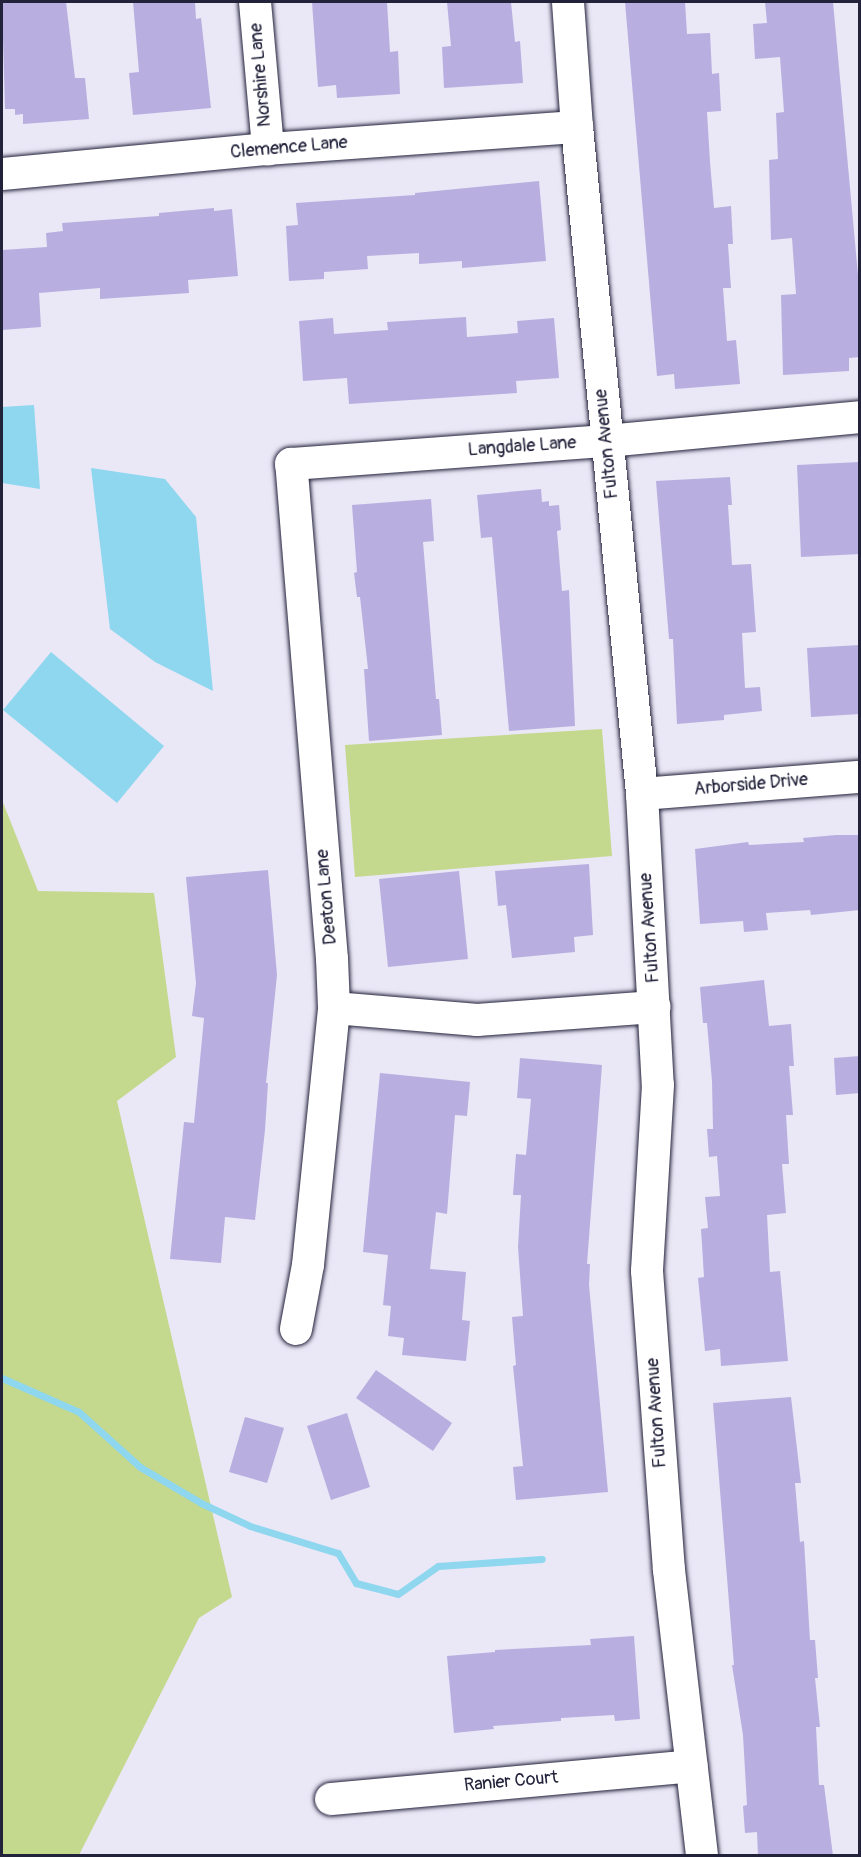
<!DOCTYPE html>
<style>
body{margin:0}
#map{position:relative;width:861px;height:1857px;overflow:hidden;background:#eae7f6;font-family:Pangolin,sans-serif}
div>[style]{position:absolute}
.green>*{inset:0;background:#c4d98e}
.water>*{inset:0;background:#8ed7ef}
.stream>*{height:7px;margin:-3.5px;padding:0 3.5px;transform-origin:3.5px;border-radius:3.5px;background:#8ed7ef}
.building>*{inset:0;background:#b8afe0}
.roads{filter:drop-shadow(0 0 2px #22223b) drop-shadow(0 0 2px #22223b)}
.minor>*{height:32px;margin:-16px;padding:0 16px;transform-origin:16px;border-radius:16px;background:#fff}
span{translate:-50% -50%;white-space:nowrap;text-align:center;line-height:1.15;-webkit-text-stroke:5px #fff;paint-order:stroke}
.street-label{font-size:18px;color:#22223b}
.frame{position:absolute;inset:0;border:3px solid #22223b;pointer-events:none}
</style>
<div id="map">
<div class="green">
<i style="clip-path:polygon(602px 729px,612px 856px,355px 877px,345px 745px)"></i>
<i style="clip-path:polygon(2px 800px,38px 891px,154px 893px,176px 1057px,117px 1101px,232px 1597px,199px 1618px,79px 1855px,2px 1855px)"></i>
</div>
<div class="water">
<i style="clip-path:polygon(34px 405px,40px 489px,2px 483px,2px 407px)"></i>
<i style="clip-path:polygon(91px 468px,165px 479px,196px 517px,213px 691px,155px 662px,110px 629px)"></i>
<i style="clip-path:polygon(51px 652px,164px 746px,117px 803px,3px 710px)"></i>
</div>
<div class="stream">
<i style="left:2px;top:1378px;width:84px;rotate:23.8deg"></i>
<i style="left:79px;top:1412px;width:82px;rotate:42deg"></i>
<i style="left:140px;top:1467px;width:71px;rotate:30.5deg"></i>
<i style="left:201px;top:1503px;width:54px;rotate:25.1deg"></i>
<i style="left:250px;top:1526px;width:92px;rotate:17.1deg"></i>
<i style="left:338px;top:1553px;width:35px;rotate:59deg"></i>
<i style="left:356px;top:1583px;width:43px;rotate:14.7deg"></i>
<i style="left:398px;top:1594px;width:49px;rotate:-35deg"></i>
<i style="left:438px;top:1566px;width:104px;rotate:-3.9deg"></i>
</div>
<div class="building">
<i style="clip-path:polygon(2px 2px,66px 2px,75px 78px,85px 78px,89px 119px,23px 124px,23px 114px,15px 115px,15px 109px,5px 109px)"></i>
<i style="clip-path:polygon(133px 2px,195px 2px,196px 19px,201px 18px,211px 108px,133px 115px,129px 73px,139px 72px)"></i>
<i style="clip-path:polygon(312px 2px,387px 2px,390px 52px,398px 51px,400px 94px,337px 98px,336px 85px,318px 87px)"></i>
<i style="clip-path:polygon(447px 2px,511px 2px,515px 42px,520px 41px,523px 83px,444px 88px,442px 47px,451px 46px)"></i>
<i style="clip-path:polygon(625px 2px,685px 2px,687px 34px,710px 33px,712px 74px,719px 73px,721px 111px,707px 112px,710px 162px,714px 208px,731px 206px,733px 244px,728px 244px,731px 288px,723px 288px,727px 341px,736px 340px,740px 384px,675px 389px,674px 374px,657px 376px)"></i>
<i style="clip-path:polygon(765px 2px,833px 2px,860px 297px,860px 357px,849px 358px,849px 371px,783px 375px,781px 295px,796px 294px,792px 238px,771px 240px,769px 160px,778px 159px,776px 113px,784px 112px,780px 57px,755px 59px,753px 24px,767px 23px)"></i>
<i style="clip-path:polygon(539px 181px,546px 261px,462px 268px,462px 261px,419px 264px,419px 253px,367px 256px,368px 269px,324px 272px,324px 279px,289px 281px,286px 226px,298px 225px,296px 203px,415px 195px,415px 193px)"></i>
<i style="clip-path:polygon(214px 208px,214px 211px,232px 209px,238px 276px,188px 280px,189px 293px,100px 299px,100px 288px,39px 293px,41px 327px,2px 330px,2px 250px,47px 247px,46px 233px,63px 231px,62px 223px,159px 216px,159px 213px)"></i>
<i style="clip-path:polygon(466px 317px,467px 337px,518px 333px,517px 321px,554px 318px,559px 378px,516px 381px,517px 393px,349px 404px,347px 378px,303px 381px,299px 321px,333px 318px,334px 334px,388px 330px,387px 322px)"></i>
<i style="clip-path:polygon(860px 462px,860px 554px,801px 557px,797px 465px)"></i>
<i style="clip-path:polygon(730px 477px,732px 505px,728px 505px,732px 565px,751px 564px,756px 632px,742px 633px,745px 688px,760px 687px,762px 711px,724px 715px,724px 720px,677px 724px,673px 639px,669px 639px,656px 481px)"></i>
<i style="clip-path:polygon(541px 489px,542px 502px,549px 501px,549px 506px,559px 505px,561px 530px,557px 531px,562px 591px,569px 590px,575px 726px,509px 731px,492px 537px,481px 538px,477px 495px)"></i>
<i style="clip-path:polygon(431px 499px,434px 541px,423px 542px,436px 699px,439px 699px,442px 735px,369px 741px,364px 669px,368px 669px,360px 597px,357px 597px,354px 573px,357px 572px,352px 505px)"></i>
<i style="clip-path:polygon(860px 645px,860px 714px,811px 717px,807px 648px)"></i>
<i style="clip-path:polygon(836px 835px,860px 835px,860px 910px,811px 915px,810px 910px,766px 913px,768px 930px,744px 932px,743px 921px,700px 924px,695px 849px,748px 842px,749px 845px,804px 842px,803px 838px)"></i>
<i style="clip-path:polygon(589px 864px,593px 935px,574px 937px,575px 952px,512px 958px,506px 905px,498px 906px,495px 871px)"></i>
<i style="clip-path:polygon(268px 870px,277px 975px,266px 1083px,268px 1083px,265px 1130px,255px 1220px,225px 1217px,221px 1263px,170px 1259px,184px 1122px,194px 1123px,204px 1018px,192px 1016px,196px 983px,186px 877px)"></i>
<i style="clip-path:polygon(459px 871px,468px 959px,388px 967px,379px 879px)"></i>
<i style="clip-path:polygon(764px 980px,769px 1026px,791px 1024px,794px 1066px,789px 1066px,793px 1115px,786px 1115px,789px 1164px,782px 1164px,786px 1213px,767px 1215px,770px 1272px,780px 1271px,788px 1361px,721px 1366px,720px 1349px,705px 1351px,698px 1278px,704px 1277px,701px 1229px,708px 1228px,705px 1197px,720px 1196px,717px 1156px,709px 1157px,707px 1129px,713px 1129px,712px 1081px,707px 1023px,703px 1023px,700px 987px)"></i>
<i style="clip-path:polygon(860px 1056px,860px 1093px,836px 1095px,834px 1058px)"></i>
<i style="clip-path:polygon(520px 1058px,602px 1065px,587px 1264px,590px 1264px,589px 1285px,608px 1492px,516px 1500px,513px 1467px,523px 1466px,513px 1366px,516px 1365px,512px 1317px,523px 1316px,518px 1247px,521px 1195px,513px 1195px,516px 1154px,526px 1155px,531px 1099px,517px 1098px)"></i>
<i style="clip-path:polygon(380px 1073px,470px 1082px,467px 1116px,455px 1115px,447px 1214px,436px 1212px,430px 1269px,466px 1272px,462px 1320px,470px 1321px,466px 1361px,402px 1355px,404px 1338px,388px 1336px,391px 1306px,383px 1305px,388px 1255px,363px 1252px)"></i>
<i style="clip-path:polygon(376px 1370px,452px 1423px,433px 1451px,356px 1398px)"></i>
<i style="clip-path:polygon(791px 1397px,801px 1483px,795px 1483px,800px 1542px,804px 1541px,810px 1640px,815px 1640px,818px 1678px,815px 1678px,820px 1727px,816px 1727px,819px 1785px,824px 1785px,833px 1856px,758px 1856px,757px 1832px,745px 1833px,743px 1806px,747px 1805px,743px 1735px,732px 1665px,734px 1665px,713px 1403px)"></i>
<i style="clip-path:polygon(347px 1413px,370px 1487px,331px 1500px,307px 1426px)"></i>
<i style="clip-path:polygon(245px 1417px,284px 1428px,267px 1483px,229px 1472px)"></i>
<i style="clip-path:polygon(634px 1636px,640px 1719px,615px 1721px,614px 1715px,561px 1718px,561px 1721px,493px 1726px,494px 1729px,454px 1733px,447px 1656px,495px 1652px,495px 1650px,591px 1645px,590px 1639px)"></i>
</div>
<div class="roads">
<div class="minor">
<i style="left:255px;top:2px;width:148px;rotate:84.9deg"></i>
<i style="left:568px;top:2px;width:125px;rotate:85.9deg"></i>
<i style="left:577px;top:127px;width:670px;rotate:84.43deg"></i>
<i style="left:642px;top:794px;width:291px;rotate:86.9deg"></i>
<i style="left:658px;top:1085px;width:186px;rotate:93.4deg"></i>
<i style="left:647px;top:1271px;width:300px;rotate:85.8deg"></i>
<i style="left:669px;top:1570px;width:288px;rotate:83.4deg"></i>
<i style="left:2px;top:174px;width:267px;rotate:-5.4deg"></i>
<i style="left:268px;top:149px;width:310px;rotate:-4.1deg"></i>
<i style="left:642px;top:794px;width:219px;rotate:-4.5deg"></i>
<i style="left:334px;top:1008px;width:144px;rotate:4.8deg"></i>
<i style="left:477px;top:1020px;width:178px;rotate:-4.2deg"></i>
<i style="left:296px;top:1329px;width:65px;rotate:-79.4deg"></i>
<i style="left:308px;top:1265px;width:258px;rotate:-84.2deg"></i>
<i style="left:334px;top:1008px;width:49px;rotate:-92.3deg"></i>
<i style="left:332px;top:959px;width:497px;rotate:-94.7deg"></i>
<i style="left:291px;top:464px;width:317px;rotate:-4.2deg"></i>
<i style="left:607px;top:441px;width:254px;rotate:-5.4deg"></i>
<i style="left:331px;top:1799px;width:362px;rotate:-5.2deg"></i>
</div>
</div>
<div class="street-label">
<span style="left:261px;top:75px;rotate:-95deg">Norshire Lane</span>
<span style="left:289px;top:148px;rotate:-5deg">Clemence Lane</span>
<span style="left:607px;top:444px;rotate:-96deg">Fulton Avenue</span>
<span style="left:522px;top:447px;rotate:-4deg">Langdale Lane</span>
<span style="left:751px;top:785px;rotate:-5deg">Arborside Drive</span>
<span style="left:327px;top:897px;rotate:-95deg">Deaton Lane</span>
<span style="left:650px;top:928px;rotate:-94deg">Fulton Avenue</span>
<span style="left:657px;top:1413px;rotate:-94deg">Fulton Avenue</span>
<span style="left:511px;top:1782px;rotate:-5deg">Ranier Court</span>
</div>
<div class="frame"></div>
</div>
